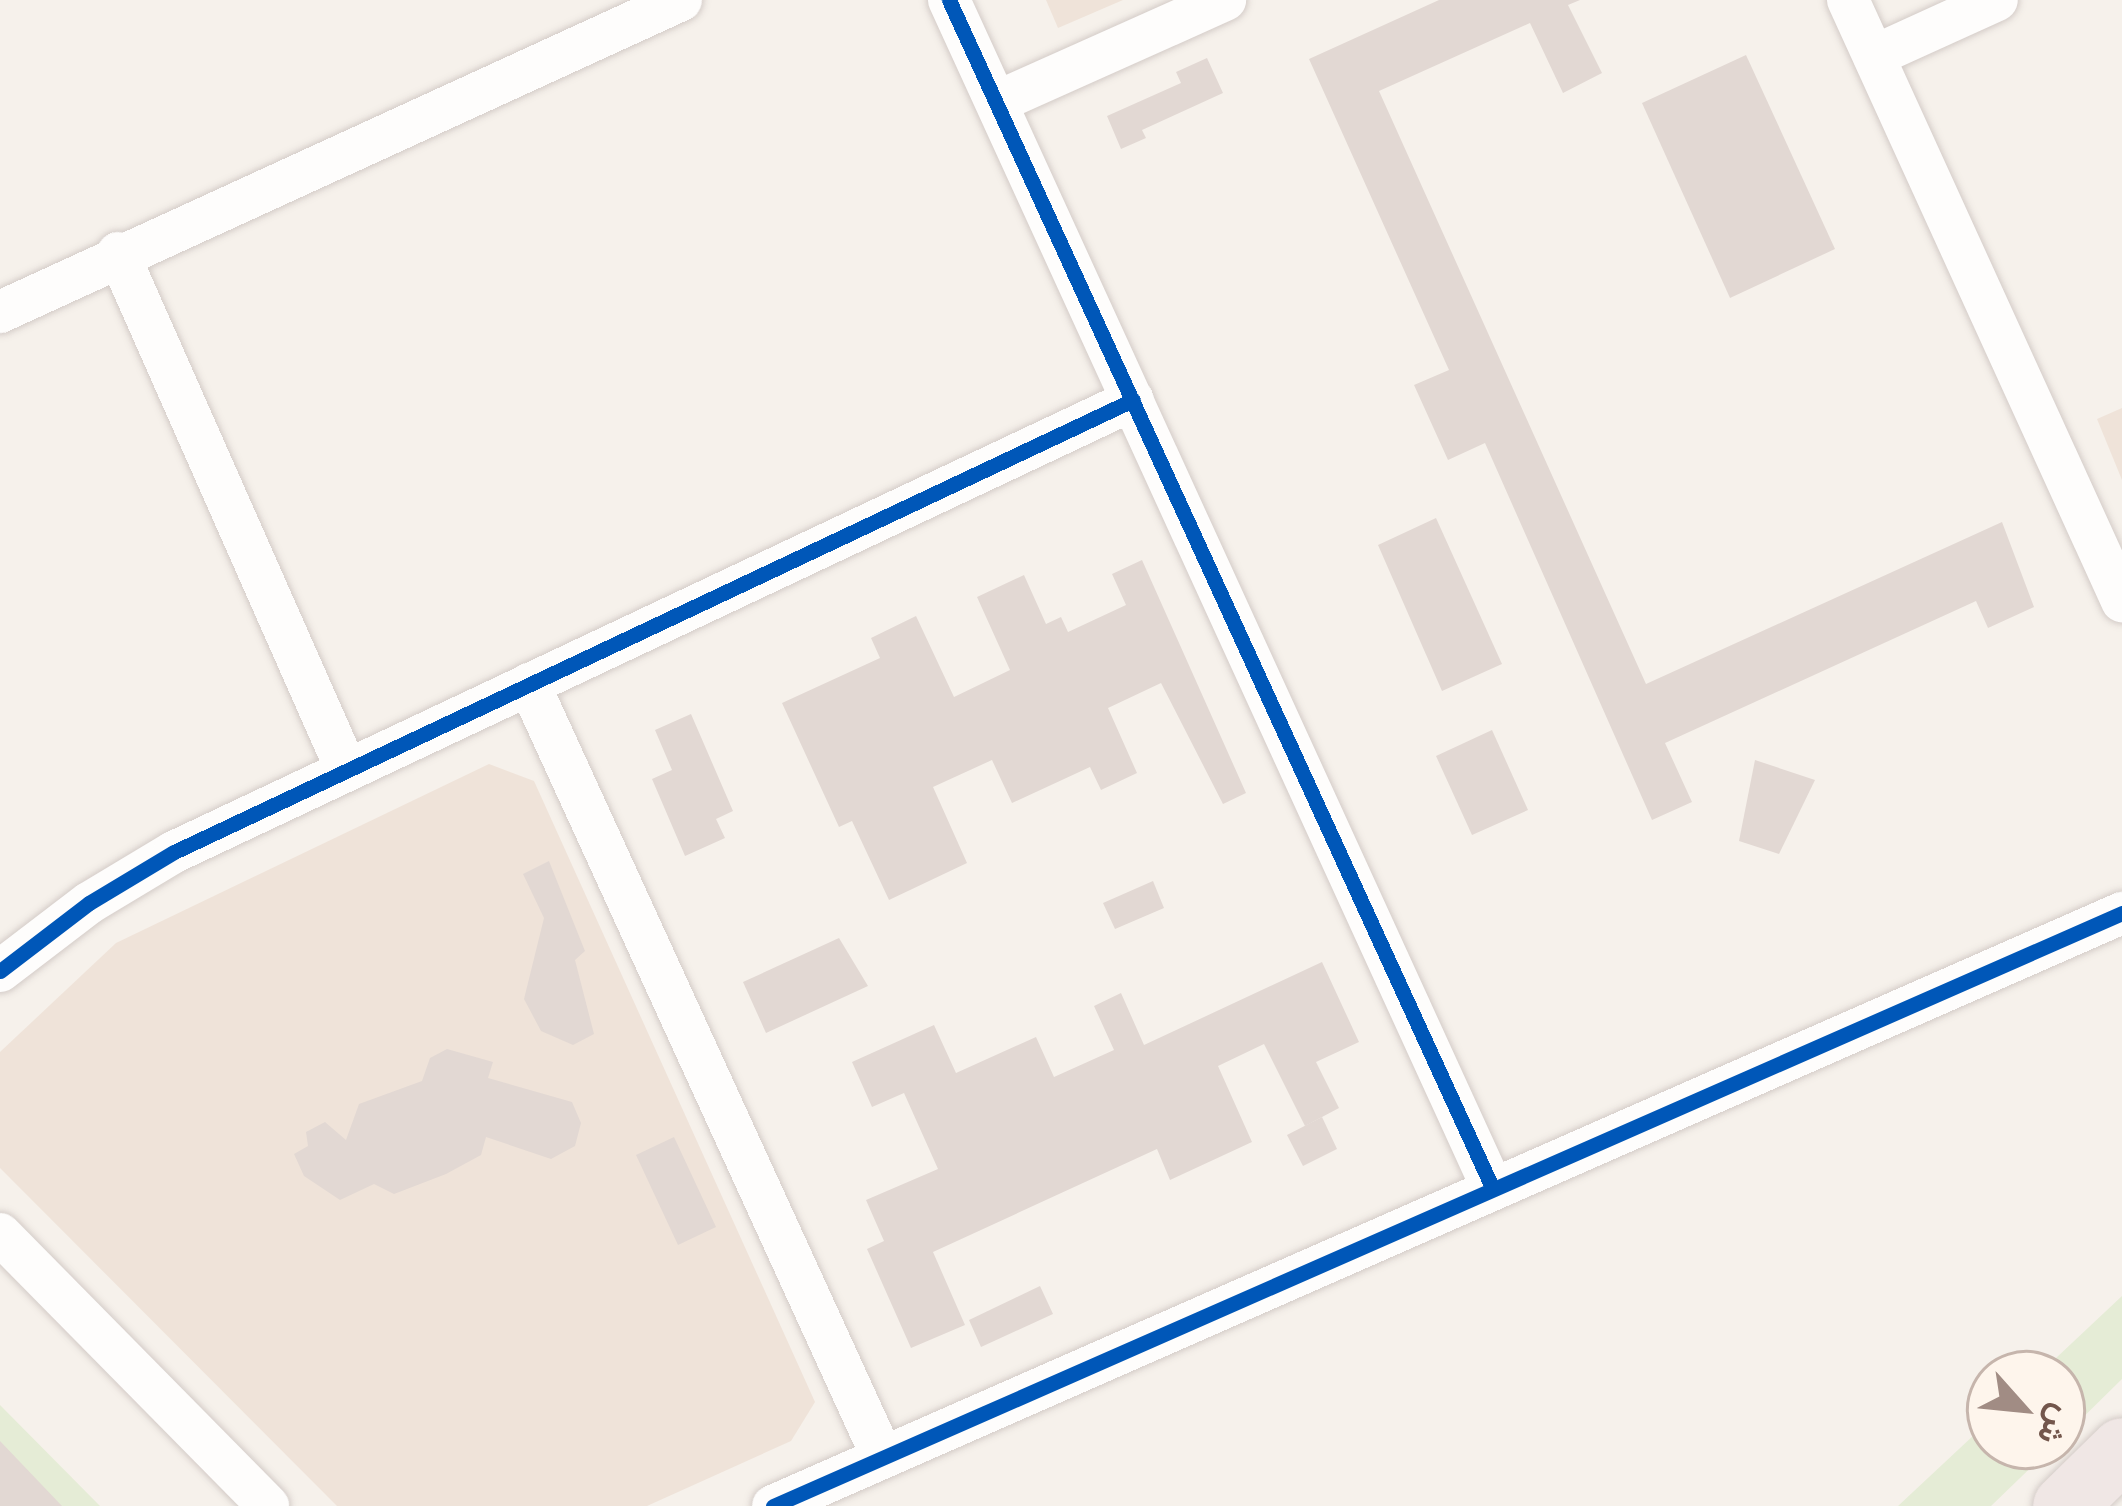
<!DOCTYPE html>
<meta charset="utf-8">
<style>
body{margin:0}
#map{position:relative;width:2122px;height:1506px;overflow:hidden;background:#f6f1eb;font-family:Poppins,Vazirmatn,sans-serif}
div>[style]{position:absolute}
.residential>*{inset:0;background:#efe3d9}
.green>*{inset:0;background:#e5ecd6}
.building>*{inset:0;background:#e2d8d3}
.roads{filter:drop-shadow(0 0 3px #d4ccc8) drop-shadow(0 0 3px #d4ccc8)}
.minor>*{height:42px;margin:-21px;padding:0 21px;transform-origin:21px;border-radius:21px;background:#fefdfc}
.highway>*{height:63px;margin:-31.5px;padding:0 31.5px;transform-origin:31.5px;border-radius:31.5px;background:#f0e7e5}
.cycleway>*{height:15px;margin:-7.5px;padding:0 7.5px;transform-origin:7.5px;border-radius:7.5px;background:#0057b8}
span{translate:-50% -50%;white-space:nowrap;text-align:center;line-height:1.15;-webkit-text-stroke:12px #fef5ec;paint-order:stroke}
.north{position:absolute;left:1966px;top:1350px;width:120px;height:120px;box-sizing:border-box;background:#fef5ec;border:3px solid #c6b5ac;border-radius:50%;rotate:117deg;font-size:33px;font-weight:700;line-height:48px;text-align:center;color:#73564c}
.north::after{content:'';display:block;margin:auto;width:42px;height:54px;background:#a18c84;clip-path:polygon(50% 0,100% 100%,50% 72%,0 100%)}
</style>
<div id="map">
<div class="residential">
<i style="clip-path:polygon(1046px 0,1123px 0,1058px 28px)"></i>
<i style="clip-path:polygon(2122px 408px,2122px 480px,2097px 419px)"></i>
<i style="clip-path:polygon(489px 764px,534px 781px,815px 1402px,791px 1441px,647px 1506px,337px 1506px,0 1168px,0 1052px,116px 943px)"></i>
</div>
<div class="green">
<i style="clip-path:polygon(2122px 1296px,2122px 1379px,2062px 1438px,2062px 1374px,2039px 1374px)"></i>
<i style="clip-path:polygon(0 1405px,100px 1506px,0 1506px)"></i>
<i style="clip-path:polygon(1990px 1420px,1990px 1446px,2053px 1446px,1991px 1506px,1898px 1506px)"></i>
</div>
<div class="building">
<i style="clip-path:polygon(1439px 0,1580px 0,1568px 5px,1602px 73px,1563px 93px,1530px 23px,1379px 91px,1646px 684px,2002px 522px,2034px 607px,1988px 628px,1976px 601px,1665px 743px,1692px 802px,1652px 820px,1485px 443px,1448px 460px,1414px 385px,1449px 370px,1309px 59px)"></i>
<i style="clip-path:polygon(1746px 55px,1835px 249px,1730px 298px,1642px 103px)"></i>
<i style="clip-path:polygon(1207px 58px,1223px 93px,1142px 130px,1146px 138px,1121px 149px,1107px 116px,1181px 83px,1176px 72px)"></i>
<i style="clip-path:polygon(1436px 518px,1502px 664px,1442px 691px,1378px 545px)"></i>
<i style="clip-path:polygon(1142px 560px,1246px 793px,1223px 804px,1161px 683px,1108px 708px,1137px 773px,1101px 790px,1090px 767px,1012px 803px,992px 760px,933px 787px,967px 863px,889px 900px,852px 821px,839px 827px,782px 703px,880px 658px,871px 638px,916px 616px,954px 697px,1010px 670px,977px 597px,1024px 575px,1046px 624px,1061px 617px,1068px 632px,1126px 605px,1112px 574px)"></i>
<i style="clip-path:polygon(691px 714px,733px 811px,716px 819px,725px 838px,685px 856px,652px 779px,672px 770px,655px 730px)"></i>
<i style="clip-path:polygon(1492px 730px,1528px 810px,1472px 835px,1436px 756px)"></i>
<i style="clip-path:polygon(1755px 760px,1815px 780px,1779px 854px,1739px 841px)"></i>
<i style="clip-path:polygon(549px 861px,585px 951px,575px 960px,594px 1034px,573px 1045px,541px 1031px,524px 999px,544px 918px,523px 874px)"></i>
<i style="clip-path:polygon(1153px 881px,1164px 908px,1115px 929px,1103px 903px)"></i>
<i style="clip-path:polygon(839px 938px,868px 986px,766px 1033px,743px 982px)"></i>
<i style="clip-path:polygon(1322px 962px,1359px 1042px,1316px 1062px,1339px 1108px,1305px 1126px,1264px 1044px,1218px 1066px,1252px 1142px,1170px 1180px,1157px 1149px,933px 1252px,965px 1325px,911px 1348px,867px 1249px,884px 1241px,866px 1200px,938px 1169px,904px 1093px,872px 1107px,852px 1062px,934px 1025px,956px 1073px,1036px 1037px,1054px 1077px,1114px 1050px,1094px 1006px,1121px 993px,1144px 1045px)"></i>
<i style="clip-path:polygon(447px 1049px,493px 1062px,488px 1078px,572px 1102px,581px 1123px,575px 1146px,551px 1159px,486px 1137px,481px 1155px,446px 1174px,394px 1194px,374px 1184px,340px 1200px,304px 1176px,294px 1154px,308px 1146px,306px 1132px,325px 1122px,346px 1140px,359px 1104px,422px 1081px,430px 1058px)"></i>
<i style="clip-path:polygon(1322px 1117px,1337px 1149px,1303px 1166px,1287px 1135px)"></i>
<i style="clip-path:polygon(674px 1137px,716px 1227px,678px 1245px,636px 1155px)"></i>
<i style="clip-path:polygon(1040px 1286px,1053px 1314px,981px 1347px,969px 1320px)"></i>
<i style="clip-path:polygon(0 1441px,62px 1506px,0 1506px)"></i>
</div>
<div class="roads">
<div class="minor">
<i style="left:949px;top:0;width:1303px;rotate:65.42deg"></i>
<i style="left:1848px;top:0;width:661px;rotate:65.49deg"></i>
<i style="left:1874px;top:56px;width:135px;rotate:-24.5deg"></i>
<i style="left:997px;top:102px;width:250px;rotate:-24.1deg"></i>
<i style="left:118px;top:253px;width:566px;rotate:66.15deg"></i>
<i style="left:0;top:312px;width:749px;rotate:-24.61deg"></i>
<i style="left:529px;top:684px;width:849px;rotate:65.43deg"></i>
<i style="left:0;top:971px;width:112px;rotate:-37.4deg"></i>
<i style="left:89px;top:903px;width:99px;rotate:-31deg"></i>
<i style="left:174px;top:852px;width:1060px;rotate:-25.24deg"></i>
<i style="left:0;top:1234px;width:382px;rotate:45.4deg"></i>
<i style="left:773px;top:1506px;width:1474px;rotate:-23.73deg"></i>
</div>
<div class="highway">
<i style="left:2064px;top:1506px;width:81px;rotate:-44.5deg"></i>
</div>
</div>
<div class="cycleway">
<i style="left:949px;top:0;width:1303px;rotate:65.42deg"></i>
<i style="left:0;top:971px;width:112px;rotate:-37.4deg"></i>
<i style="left:89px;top:903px;width:99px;rotate:-31deg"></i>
<i style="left:174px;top:852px;width:1060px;rotate:-25.24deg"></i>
<i style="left:773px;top:1506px;width:1474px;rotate:-23.73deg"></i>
</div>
<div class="north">ش</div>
</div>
